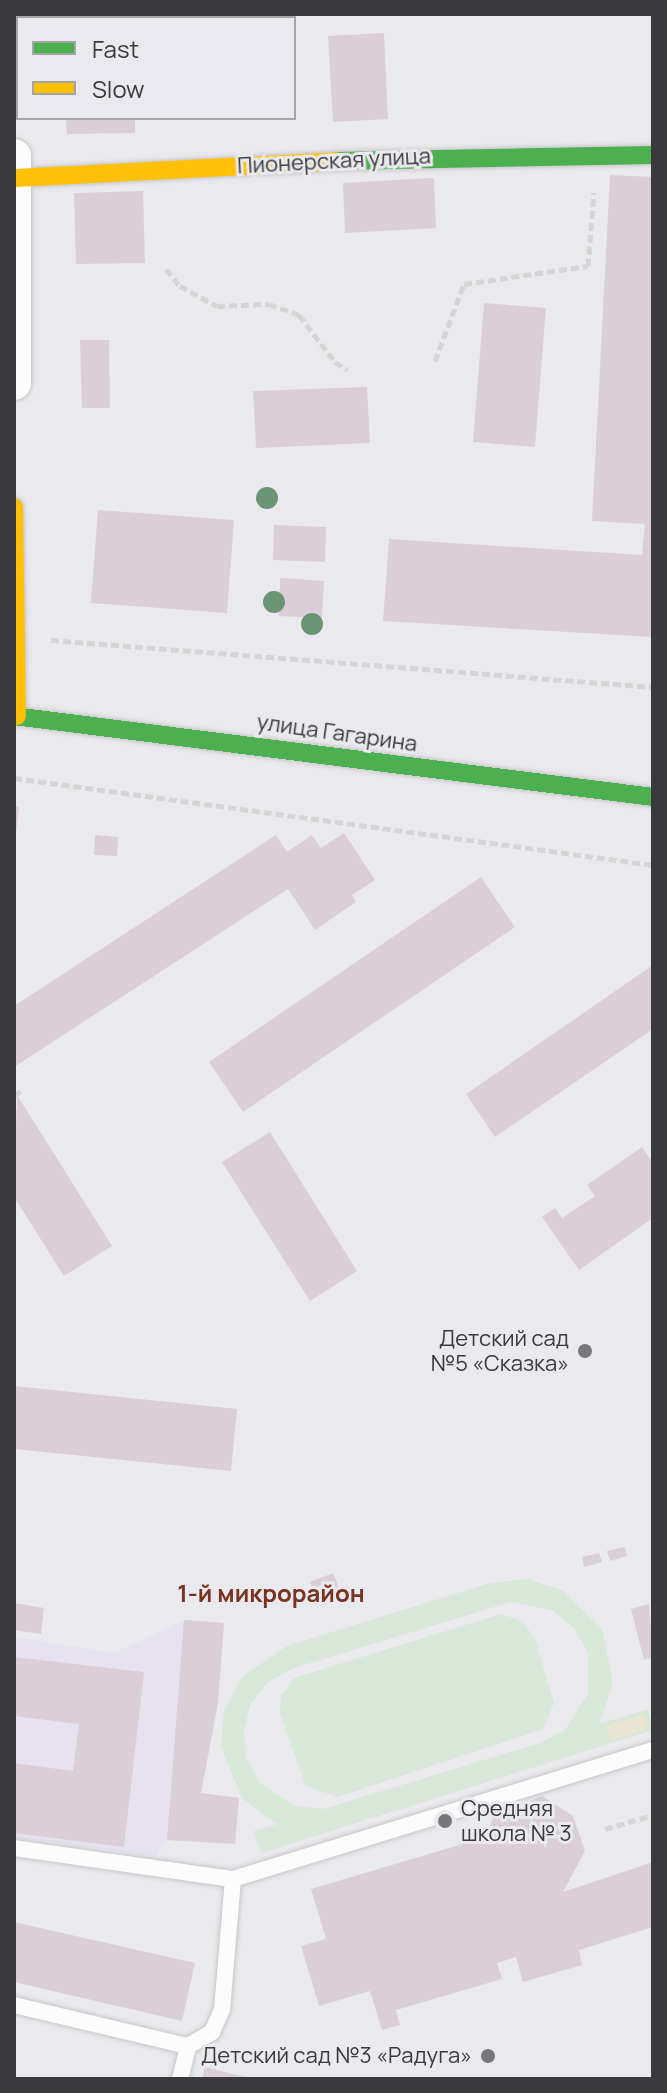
<!DOCTYPE html>
<meta charset="utf-8">
<style>
body{margin:0}
#map{position:relative;width:667px;height:2093px;overflow:hidden;background:#eaeaee;font-family:Manrope,sans-serif}
div>[style]{position:absolute}
.industrial>*{inset:0;background:#e6e2f0}
.green>*{inset:0;background:#d7e7d8}
.sand>*{inset:0;background:#eae4d2}
.building>*{inset:0;background:#dbced6}
.path>*{height:5px;margin-top:-2.5px;transform-origin:0;background:repeating-linear-gradient(90deg,#d5d5d5 0 8px,transparent 0 12px)}
.roads{filter:drop-shadow(0 0 2px #c7c7ca) drop-shadow(0 0 2px #c7c7ca)}
.lane>*{height:16px;margin:-8px;padding:0 8px;transform-origin:8px;border-radius:8px;background:#fcfcfc}
.street>*{height:34px;margin:-17px;padding:0 17px;transform-origin:17px;border-radius:17px;background:#fcfcfc}
.fast>*{height:18px;margin:-9px;padding:0 9px;transform-origin:9px;border-radius:9px;background:#4caf50}
.slow>*{height:18px;margin:-9px;padding:0 9px;transform-origin:9px;border-radius:9px;background:#ffc107}
.trees>*{width:22px;height:22px;margin:-11px;border-radius:50%;background:#6b9474}
.dots>*{width:22px;height:22px;translate:-50% -50%;box-sizing:border-box;border:4px solid #e9e9ef;border-radius:50%}
span{translate:-50% -50%;white-space:nowrap;text-align:center;line-height:1.15;-webkit-text-stroke:6px #e9e9ef;paint-order:stroke}
.street-label{font-size:22px;color:#3a3a3d}
.poi-label{font-size:22px;color:#3a3a3d}
.right{translate:-100% -50%;text-align:right}
.left{translate:0 -50%;text-align:left}
.neighbourhood-label{font-size:24px;color:#77341f;font-weight:700}
.frame{position:absolute;inset:0;border:16px solid #3a3a3d;pointer-events:none}
.legend{position:absolute;left:16px;top:16px;width:280px;height:104px;box-sizing:border-box;background:#e9e9ef;border:2px solid #a3a3a8;margin:0;padding:10px 14px;list-style:none;font-size:24px;color:#3a3a3d}
.legend li{display:flex;align-items:center;gap:16px;height:40px}
.legend b{width:40px;border:2px solid #a3a3a8}
</style>
<div id="map">
<div class="industrial">
<i style="clip-path:polygon(184px 1620px,224px 1623px,218px 1703px,201px 1793px,238px 1798px,235px 1844px,168px 1840px,156px 1856px,14px 1838px,14px 1637px,114px 1653px)"></i>
</div>
<div class="green">
<i style="clip-path:polygon(evenodd,527px 1579px,562px 1590px,602px 1629px,613px 1683px,599px 1724px,648px 1709px,653px 1730px,261px 1853px,254px 1831px,277px 1824px,242px 1798px,221px 1747px,224px 1710px,242px 1677px,287px 1646px,490px 1583px,527px 1579px,511px 1602px,552px 1610px,574px 1628px,588px 1652px,588px 1694px,565px 1730px,540px 1743px,323px 1809px,295px 1806px,260px 1783px,246px 1758px,244px 1730px,251px 1703px,269px 1681px,294px 1668px,511px 1602px)"></i>
<i style="clip-path:polygon(501px 1614px,522px 1621px,535px 1639px,554px 1703px,543px 1729px,338px 1797px,306px 1786px,280px 1713px,281px 1696px,294px 1678px)"></i>
</div>
<div class="sand">
<i style="clip-path:polygon(644px 1714px,648px 1729px,611px 1741px,606px 1726px)"></i>
</div>
<div class="building">
<i style="clip-path:polygon(384px 33px,388px 119px,333px 122px,328px 36px)"></i>
<i style="clip-path:polygon(66px 118px,135px 118px,135px 133px,67px 134px)"></i>
<i style="clip-path:polygon(610px 175px,653px 177px,653px 637px,383px 621px,389px 539px,642px 555px,645px 524px,592px 521px)"></i>
<i style="clip-path:polygon(434px 178px,436px 228px,345px 233px,343px 183px)"></i>
<i style="clip-path:polygon(143px 191px,145px 263px,76px 264px,74px 193px)"></i>
<i style="clip-path:polygon(484px 303px,546px 308px,535px 447px,473px 442px)"></i>
<i style="clip-path:polygon(80px 340px,109px 340px,110px 408px,82px 408px)"></i>
<i style="clip-path:polygon(367px 387px,370px 443px,256px 448px,253px 391px)"></i>
<i style="clip-path:polygon(98px 510px,234px 520px,227px 613px,91px 603px)"></i>
<i style="clip-path:polygon(274px 525px,326px 527px,325px 562px,273px 560px)"></i>
<i style="clip-path:polygon(280px 578px,324px 581px,322px 618px,279px 616px)"></i>
<i style="clip-path:polygon(14px 806px,19px 807px,16px 834px,14px 834px)"></i>
<i style="clip-path:polygon(344px 833px,375px 880px,352px 895px,356px 902px,315px 930px,288px 889px,14px 1067px,14px 1006px,276px 835px,287px 852px,312px 835px,321px 848px)"></i>
<i style="clip-path:polygon(95px 835px,118px 837px,117px 856px,94px 855px)"></i>
<i style="clip-path:polygon(481px 877px,515px 927px,243px 1112px,209px 1062px)"></i>
<i style="clip-path:polygon(653px 965px,653px 1029px,495px 1137px,466px 1094px)"></i>
<i style="clip-path:polygon(17px 1095px,112px 1246px,64px 1276px,14px 1197px)"></i>
<i style="clip-path:polygon(270px 1132px,357px 1271px,310px 1301px,222px 1162px)"></i>
<i style="clip-path:polygon(642px 1147px,653px 1163px,653px 1218px,579px 1270px,542px 1217px,555px 1208px,562px 1218px,595px 1196px,587px 1185px)"></i>
<i style="clip-path:polygon(14px 1386px,237px 1409px,231px 1471px,14px 1449px)"></i>
<i style="clip-path:polygon(625px 1547px,627px 1556px,610px 1561px,607px 1551px)"></i>
<i style="clip-path:polygon(599px 1553px,602px 1562px,584px 1567px,582px 1557px)"></i>
<i style="clip-path:polygon(333px 1573px,343px 1597px,320px 1606px,310px 1582px)"></i>
<i style="clip-path:polygon(14px 1603px,44px 1608px,41px 1634px,14px 1630px)"></i>
<i style="clip-path:polygon(649px 1604px,653px 1657px,644px 1660px,631px 1609px)"></i>
<i style="clip-path:polygon(184px 1620px,224px 1623px,218px 1703px,201px 1793px,239px 1798px,235px 1844px,167px 1840px)"></i>
<i style="clip-path:polygon(14px 1657px,144px 1672px,124px 1847px,14px 1833px,14px 1763px,73px 1771px,79px 1724px,14px 1716px)"></i>
<i style="clip-path:polygon(542px 1796px,573px 1816px,585px 1851px,563px 1892px,653px 1862px,653px 1927px,579px 1950px,582px 1965px,523px 1982px,516px 1957px,497px 1963px,502px 1979px,396px 2010px,400px 2025px,382px 2030px,370px 1991px,319px 2006px,301px 1946px,326px 1939px,311px 1889px,486px 1837px,494px 1815px)"></i>
<i style="clip-path:polygon(14px 1922px,195px 1963px,182px 2021px,14px 1982px)"></i>
<i style="clip-path:polygon(205px 2067px,249px 2078px,249px 2079px,202px 2079px)"></i>
</div>
<div class="path">
<i style="left:166px;top:269px;width:22px;rotate:51deg"></i>
<i style="left:180px;top:286px;width:42px;rotate:28.4deg"></i>
<i style="left:217px;top:306px;width:52px;rotate:-2.2deg"></i>
<i style="left:269px;top:304px;width:32px;rotate:20deg"></i>
<i style="left:299px;top:315px;width:59px;rotate:52.5deg"></i>
<i style="left:335px;top:362px;width:15px;rotate:32deg"></i>
<i style="left:435px;top:361px;width:82px;rotate:-69.4deg"></i>
<i style="left:464px;top:284px;width:125px;rotate:-8.3deg"></i>
<i style="left:588px;top:266px;width:74px;rotate:-85.4deg"></i>
<i style="left:51px;top:640px;width:604px;rotate:4.46deg"></i>
<i style="left:14px;top:778px;width:645px;rotate:7.75deg"></i>
<i style="left:14px;top:1095px;width:11px;rotate:-27deg"></i>
<i style="left:605px;top:1829px;width:50px;rotate:-16.3deg"></i>
</div>
<div class="roads">
<div class="lane">
<i style="left:14px;top:1848px;width:221px;rotate:8.1deg"></i>
<i style="left:233px;top:1879px;width:439px;rotate:-17.1deg"></i>
<i style="left:14px;top:2005px;width:179px;rotate:13.3deg"></i>
<i style="left:180px;top:2079px;width:34px;rotate:-76deg"></i>
<i style="left:188px;top:2046px;width:28px;rotate:-30deg"></i>
<i style="left:212px;top:2032px;width:24px;rotate:-66deg"></i>
<i style="left:222px;top:2010px;width:131px;rotate:-85.2deg"></i>
</div>
<div class="street">
<i style="left:14px;top:156px;width:227px;rotate:90deg"></i>
</div>
<div class="fast">
<i style="left:337px;top:161px;width:316px;rotate:-1.1deg"></i>
<i style="left:14px;top:716px;width:644px;rotate:7.22deg"></i>
</div>
<div class="slow">
<i style="left:15px;top:178px;width:322px;rotate:-3deg"></i>
<i style="left:14px;top:507px;width:209px;rotate:89.2deg"></i>
</div>
</div>
<div class="trees">
<i style="left:267px;top:498px"></i>
<i style="left:274px;top:602px"></i>
<i style="left:312px;top:624px"></i>
</div>
<div class="dots">
<i style="left:585px;top:1351px;background:#78787b"></i>
<i style="left:445px;top:1821px;background:#78787b"></i>
<i style="left:488px;top:2056px;background:#78787b"></i>
</div>
<div class="street-label">
<span style="left:334px;top:161px;rotate:-3deg">Пионерская улица</span>
<span style="left:337px;top:733px;rotate:8deg">улица Гагарина</span>
</div>
<div class="poi-label">
<span class="right" style="left:569px;top:1351px">Детский сад<br>№5 «Сказка»</span>
<span class="left" style="left:461px;top:1821px">Средняя<br>школа № 3</span>
<span class="right" style="left:472px;top:2056px">Детский сад №3 «Радуга»</span>
</div>
<div class="neighbourhood-label">
<span style="left:271px;top:1593px">1-й микрорайон</span>
</div>
<div class="frame"></div>
<ul class="legend">
<li><b style="height:10px;background:#4caf50"></b>Fast</li>
<li><b style="height:10px;background:#ffc107"></b>Slow</li>
</ul>
</div>
